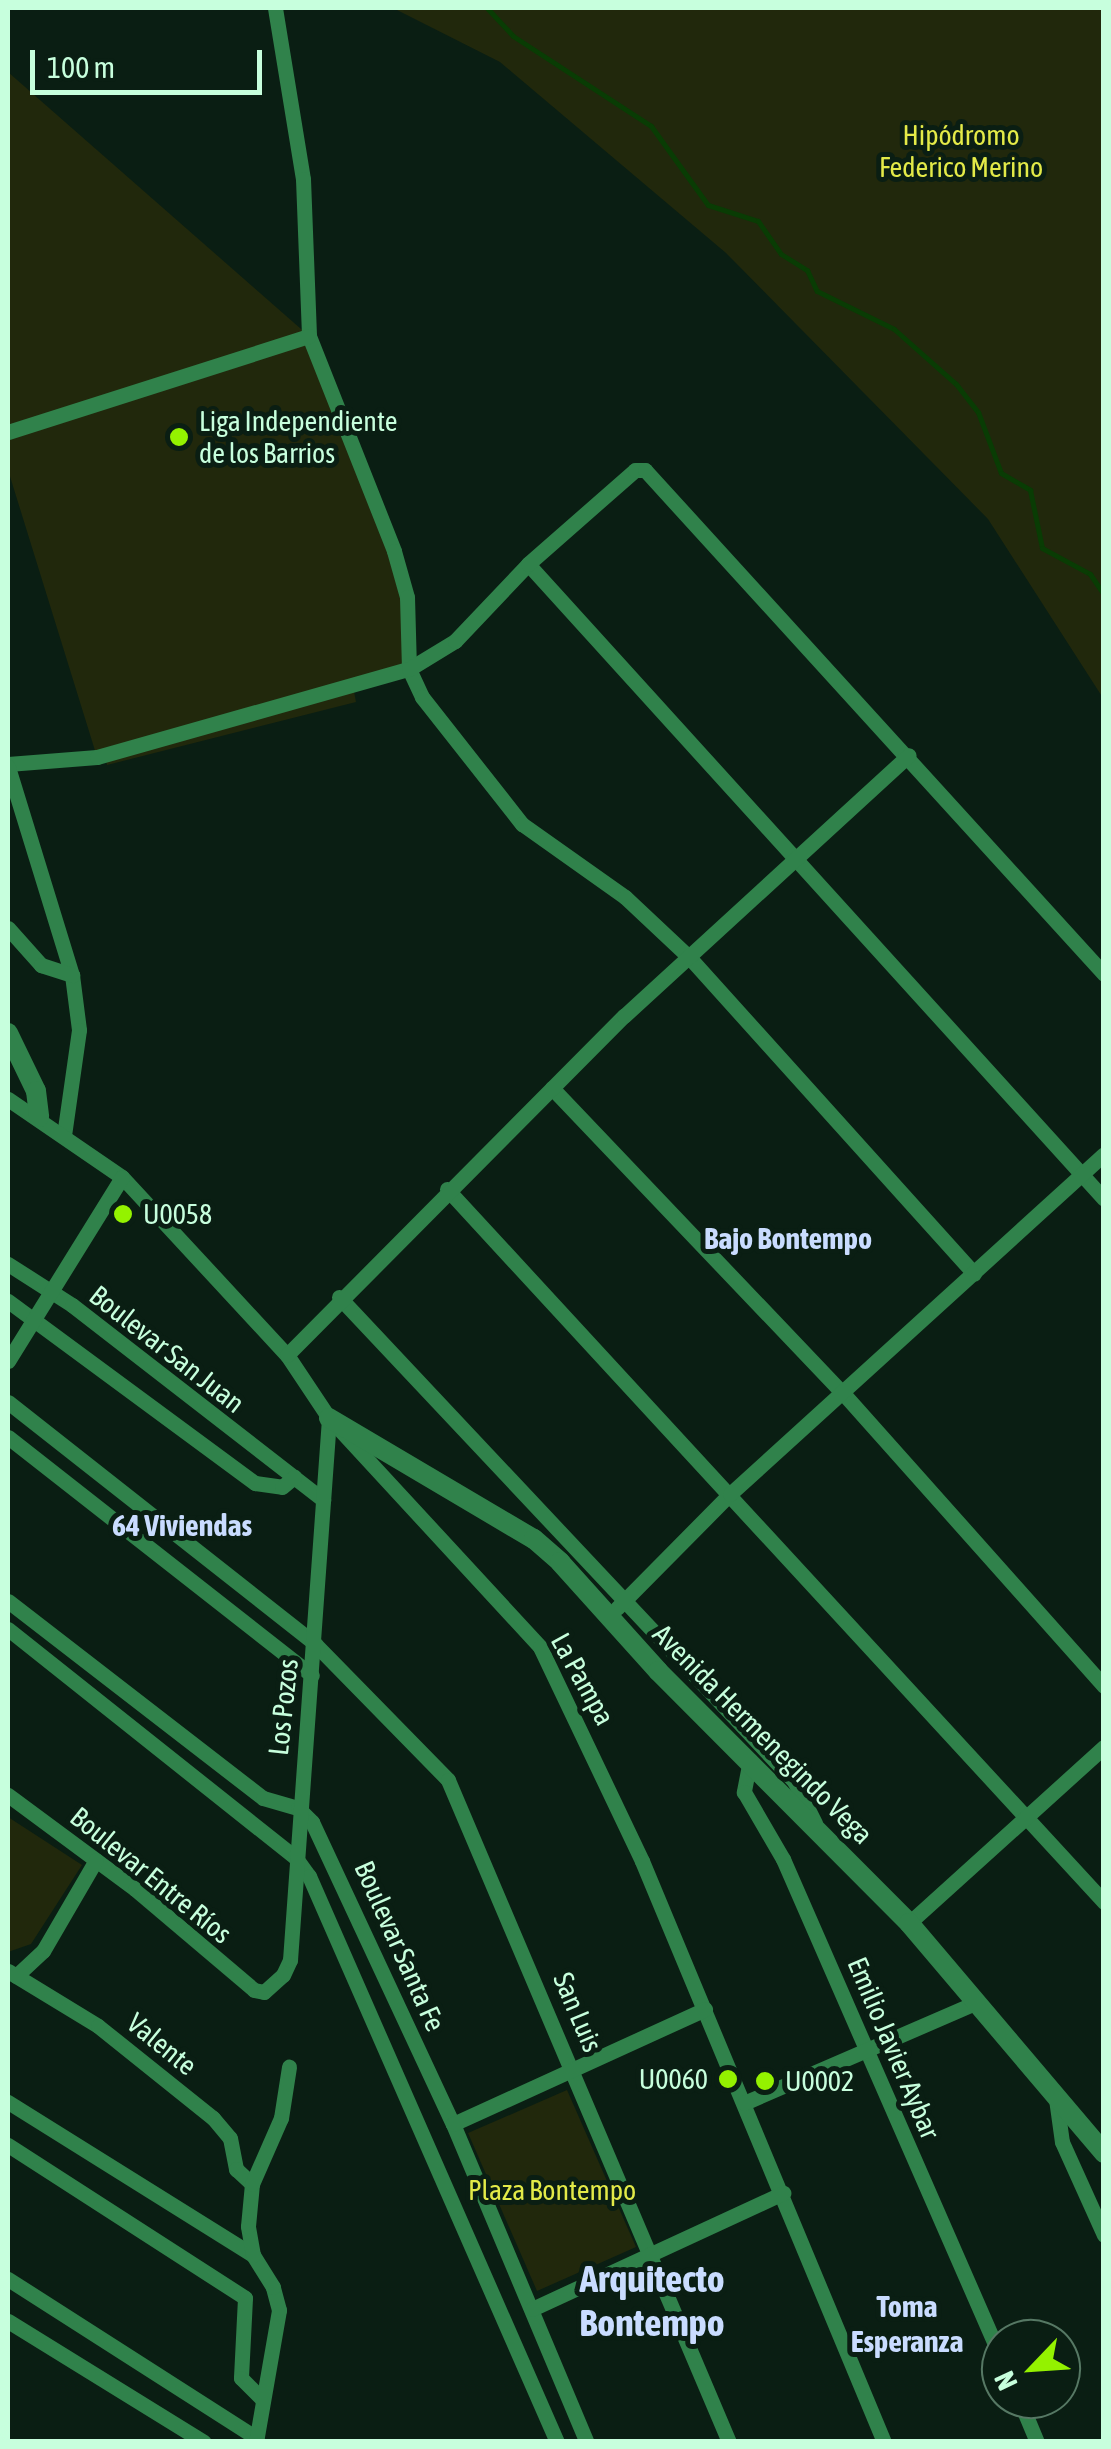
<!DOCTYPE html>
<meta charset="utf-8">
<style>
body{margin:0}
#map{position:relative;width:1111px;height:2449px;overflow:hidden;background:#0a1e13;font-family:"Asap Condensed",sans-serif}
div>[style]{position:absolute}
.green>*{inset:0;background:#21280c}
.stream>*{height:5px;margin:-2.5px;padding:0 2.5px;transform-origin:2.5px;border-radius:2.5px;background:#093c04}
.minor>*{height:15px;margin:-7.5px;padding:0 7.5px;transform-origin:7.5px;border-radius:7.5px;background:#30824b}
.tertiary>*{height:20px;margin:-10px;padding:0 10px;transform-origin:10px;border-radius:10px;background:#30824b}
.dots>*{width:28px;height:28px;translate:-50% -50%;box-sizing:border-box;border:5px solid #0a1e13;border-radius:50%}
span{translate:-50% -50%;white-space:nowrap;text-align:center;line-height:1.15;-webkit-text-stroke:10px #0a1e13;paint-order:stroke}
.park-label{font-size:28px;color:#e3ea48}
.poi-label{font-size:28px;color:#c7ffdd}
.left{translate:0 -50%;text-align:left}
.right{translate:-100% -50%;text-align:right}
.street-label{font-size:28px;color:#c7ffdd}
.neighbourhood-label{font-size:30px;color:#c9dcff;font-weight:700}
.district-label{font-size:38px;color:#c9dcff;font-weight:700}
.frame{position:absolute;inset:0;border:10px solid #c7ffdd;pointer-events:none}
.north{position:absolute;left:981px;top:2319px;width:100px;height:100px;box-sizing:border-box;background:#0a1e13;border:2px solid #567864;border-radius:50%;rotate:245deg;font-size:28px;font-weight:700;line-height:40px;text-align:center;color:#c7ffdd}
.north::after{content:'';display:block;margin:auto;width:35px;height:45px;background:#94f200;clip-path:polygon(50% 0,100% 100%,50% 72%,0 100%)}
.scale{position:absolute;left:30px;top:50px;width:232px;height:45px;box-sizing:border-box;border:5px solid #c7ffdd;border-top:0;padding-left:12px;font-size:30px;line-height:35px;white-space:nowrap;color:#c7ffdd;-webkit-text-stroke:8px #0a1e13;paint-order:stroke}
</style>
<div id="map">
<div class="green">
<i style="clip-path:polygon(393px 8px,1103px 8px,1103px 698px,988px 519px,726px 253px,500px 62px)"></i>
<i style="clip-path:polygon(8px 72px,309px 336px,394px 551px,409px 669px,353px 686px,356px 702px,107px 765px,105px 755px,97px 757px,8px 470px)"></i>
<i style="clip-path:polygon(8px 1817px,82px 1865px,31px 1944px,8px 1952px)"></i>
<i style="clip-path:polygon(567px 2090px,636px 2247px,537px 2291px,468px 2133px)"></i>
</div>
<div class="stream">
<i style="left:487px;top:8px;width:38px;rotate:47deg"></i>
<i style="left:513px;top:36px;width:165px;rotate:33.1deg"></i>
<i style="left:651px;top:126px;width:97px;rotate:54.2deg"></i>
<i style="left:708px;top:205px;width:52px;rotate:17.7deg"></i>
<i style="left:758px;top:221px;width:40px;rotate:55.1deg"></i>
<i style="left:781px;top:254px;width:31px;rotate:32deg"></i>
<i style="left:807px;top:270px;width:23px;rotate:65deg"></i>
<i style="left:817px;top:291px;width:86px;rotate:26.3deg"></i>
<i style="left:894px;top:329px;width:83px;rotate:41.6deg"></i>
<i style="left:956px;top:384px;width:36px;rotate:52deg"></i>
<i style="left:978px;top:412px;width:65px;rotate:69.3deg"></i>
<i style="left:1001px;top:473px;width:34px;rotate:30deg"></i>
<i style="left:1030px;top:490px;width:59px;rotate:78.3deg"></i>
<i style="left:1042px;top:548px;width:55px;rotate:28.4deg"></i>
<i style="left:1090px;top:574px;width:25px;rotate:56deg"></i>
</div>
<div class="minor">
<i style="left:275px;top:8px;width:173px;rotate:80.7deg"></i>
<i style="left:303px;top:179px;width:157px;rotate:87.8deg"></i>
<i style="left:309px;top:336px;width:231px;rotate:68.4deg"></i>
<i style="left:394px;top:551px;width:48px;rotate:74.2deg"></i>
<i style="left:407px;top:597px;width:72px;rotate:88.4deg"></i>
<i style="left:409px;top:669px;width:31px;rotate:65deg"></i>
<i style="left:422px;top:697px;width:162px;rotate:51.8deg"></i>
<i style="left:522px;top:824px;width:126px;rotate:35.3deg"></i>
<i style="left:625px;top:897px;width:88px;rotate:43.2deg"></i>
<i style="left:689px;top:957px;width:426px;rotate:48deg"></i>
<i style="left:8px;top:432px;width:316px;rotate:-17.7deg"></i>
<i style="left:528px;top:564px;width:857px;rotate:47.79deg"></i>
<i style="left:8px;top:764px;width:89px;rotate:-4.5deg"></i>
<i style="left:97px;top:757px;width:324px;rotate:-15.8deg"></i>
<i style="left:409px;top:669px;width:54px;rotate:-31.3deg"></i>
<i style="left:455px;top:641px;width:106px;rotate:-46.5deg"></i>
<i style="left:528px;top:564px;width:142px;rotate:-41.3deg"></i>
<i style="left:635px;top:470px;width:10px"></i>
<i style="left:645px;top:470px;width:682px;rotate:47.68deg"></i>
<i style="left:8px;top:767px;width:218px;rotate:72.9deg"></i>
<i style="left:72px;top:975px;width:55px;rotate:82.7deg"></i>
<i style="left:79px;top:1030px;width:106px;rotate:98.1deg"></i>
<i style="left:8px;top:928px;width:50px;rotate:48.3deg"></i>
<i style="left:41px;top:965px;width:33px;rotate:18deg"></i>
<i style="left:552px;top:1088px;width:420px;rotate:46.4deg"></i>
<i style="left:842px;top:1392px;width:394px;rotate:48.3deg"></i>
<i style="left:8px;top:1099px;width:138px;rotate:34.4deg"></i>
<i style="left:122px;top:1177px;width:243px;rotate:47.2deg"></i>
<i style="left:287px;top:1355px;width:76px;rotate:56.3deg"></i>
<i style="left:329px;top:1418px;width:311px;rotate:47.3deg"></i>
<i style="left:540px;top:1647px;width:237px;rotate:64.5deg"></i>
<i style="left:642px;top:1861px;width:629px;rotate:67.39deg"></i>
<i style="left:447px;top:1189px;width:970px;rotate:47.34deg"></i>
<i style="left:8px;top:1264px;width:76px;rotate:32.6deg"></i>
<i style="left:72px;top:1305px;width:318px;rotate:37.8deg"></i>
<i style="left:339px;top:1297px;width:664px;rotate:46.77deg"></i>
<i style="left:794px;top:1781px;width:47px;rotate:63.4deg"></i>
<i style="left:8px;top:1301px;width:307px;rotate:36.4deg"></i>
<i style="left:255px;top:1483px;width:27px;rotate:8deg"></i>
<i style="left:282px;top:1487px;width:16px;rotate:-40deg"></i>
<i style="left:287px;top:1355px;width:478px;rotate:-45.2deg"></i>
<i style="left:624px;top:1016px;width:386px;rotate:-42.5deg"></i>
<i style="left:8px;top:1361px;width:216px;rotate:-58.2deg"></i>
<i style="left:8px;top:1402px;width:391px;rotate:38.2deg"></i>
<i style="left:315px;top:1644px;width:190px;rotate:45.6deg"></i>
<i style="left:448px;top:1780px;width:719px;rotate:67deg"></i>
<i style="left:8px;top:1437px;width:386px;rotate:38.1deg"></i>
<i style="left:8px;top:1601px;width:322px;rotate:37.7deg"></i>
<i style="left:263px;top:1798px;width:36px;rotate:16deg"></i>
<i style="left:298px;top:1808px;width:20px;rotate:45deg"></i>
<i style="left:312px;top:1822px;width:333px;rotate:65deg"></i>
<i style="left:453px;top:2124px;width:345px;rotate:67.2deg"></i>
<i style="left:617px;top:1608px;width:161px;rotate:-45.3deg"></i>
<i style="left:730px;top:1494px;width:505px;rotate:-42.27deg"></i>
<i style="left:8px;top:1629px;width:367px;rotate:38.5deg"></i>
<i style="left:295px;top:1857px;width:24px;rotate:54deg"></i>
<i style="left:309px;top:1876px;width:618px;rotate:66.34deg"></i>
<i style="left:750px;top:1760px;width:33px;rotate:101deg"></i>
<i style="left:744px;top:1792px;width:78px;rotate:59.8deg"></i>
<i style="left:783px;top:1859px;width:545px;rotate:66.4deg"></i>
<i style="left:8px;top:1795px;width:158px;rotate:36.5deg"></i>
<i style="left:135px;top:1889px;width:156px;rotate:40.3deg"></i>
<i style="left:254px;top:1990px;width:10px;rotate:11deg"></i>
<i style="left:264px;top:1992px;width:25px;rotate:-42deg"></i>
<i style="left:283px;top:1975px;width:17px;rotate:-65deg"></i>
<i style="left:290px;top:1960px;width:543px;rotate:-85.88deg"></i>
<i style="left:909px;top:1923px;width:263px;rotate:-42.1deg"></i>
<i style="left:8px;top:1971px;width:105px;rotate:31.4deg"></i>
<i style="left:98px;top:2026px;width:147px;rotate:38.7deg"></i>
<i style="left:213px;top:2118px;width:26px;rotate:50deg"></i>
<i style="left:230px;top:2138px;width:32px;rotate:79deg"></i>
<i style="left:236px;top:2169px;width:22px;rotate:43deg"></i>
<i style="left:16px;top:1976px;width:37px;rotate:-43deg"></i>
<i style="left:43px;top:1951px;width:105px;rotate:-59.8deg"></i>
<i style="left:1056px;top:2099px;width:43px;rotate:82.1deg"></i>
<i style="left:1062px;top:2142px;width:102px;rotate:65.7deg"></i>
<i style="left:8px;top:2102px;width:289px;rotate:32deg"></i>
<i style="left:744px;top:2103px;width:252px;rotate:-23.4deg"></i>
<i style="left:453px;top:2124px;width:277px;rotate:-24.5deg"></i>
<i style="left:8px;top:2145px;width:282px;rotate:32.8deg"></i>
<i style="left:245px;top:2298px;width:80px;rotate:92.9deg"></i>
<i style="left:241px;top:2378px;width:31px;rotate:45deg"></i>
<i style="left:8px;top:2279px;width:295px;rotate:32.6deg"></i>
<i style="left:532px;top:2309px;width:277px;rotate:-24.8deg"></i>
<i style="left:8px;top:2321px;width:230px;rotate:31.7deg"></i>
<i style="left:1019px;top:2399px;width:47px;rotate:67.3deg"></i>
<i style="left:256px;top:2442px;width:134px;rotate:-80.1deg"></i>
<i style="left:279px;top:2310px;width:24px;rotate:-105deg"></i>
<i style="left:273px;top:2287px;width:38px;rotate:-122deg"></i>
<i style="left:253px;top:2255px;width:29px;rotate:-100deg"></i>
<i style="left:248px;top:2226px;width:42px;rotate:-84.6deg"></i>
<i style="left:252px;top:2184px;width:72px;rotate:-66.3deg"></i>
<i style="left:281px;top:2118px;width:52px;rotate:-81.1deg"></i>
</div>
<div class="tertiary">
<i style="left:8px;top:1033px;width:64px;rotate:64.2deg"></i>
<i style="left:36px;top:1091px;width:26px;rotate:83deg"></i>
<i style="left:329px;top:1418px;width:238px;rotate:30.6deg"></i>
<i style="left:534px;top:1539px;width:35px;rotate:41deg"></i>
<i style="left:560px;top:1562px;width:147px;rotate:48deg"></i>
<i style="left:658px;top:1671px;width:356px;rotate:45.1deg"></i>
<i style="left:909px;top:1923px;width:302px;rotate:49.7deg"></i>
</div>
<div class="dots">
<i style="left:179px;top:437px;background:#94f200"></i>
<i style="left:123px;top:1214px;background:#94f200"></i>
<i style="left:728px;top:2079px;background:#94f200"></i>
<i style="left:765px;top:2081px;background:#94f200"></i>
</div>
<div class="park-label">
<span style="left:961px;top:151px">Hipódromo<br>Federico Merino</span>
<span style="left:552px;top:2190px">Plaza Bontempo</span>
</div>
<div class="poi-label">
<span class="left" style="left:199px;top:437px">Liga Independiente<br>de los Barrios</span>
<span class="left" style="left:143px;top:1214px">U0058</span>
<span class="right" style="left:708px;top:2079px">U0060</span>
<span class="left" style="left:785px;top:2081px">U0002</span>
</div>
<div class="street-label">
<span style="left:167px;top:1349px;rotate:38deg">Boulevar San Juan</span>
<span style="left:583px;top:1679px;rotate:61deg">La Pampa</span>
<span style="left:283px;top:1707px;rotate:-84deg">Los Pozos</span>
<span style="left:763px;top:1734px;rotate:45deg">Avenida Hermenegindo Vega</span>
<span style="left:151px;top:1875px;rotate:39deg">Boulevar Entre Ríos</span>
<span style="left:400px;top:1946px;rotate:66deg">Boulevar Santa Fe</span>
<span style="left:578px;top:2012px;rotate:67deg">San Luis</span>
<span style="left:162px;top:2044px;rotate:39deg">Valente</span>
<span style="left:894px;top:2048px;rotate:67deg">Emilio Javier Aybar</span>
</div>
<div class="neighbourhood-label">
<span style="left:788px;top:1238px">Bajo Bontempo</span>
<span style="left:182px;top:1525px">64 Viviendas</span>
<span style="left:907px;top:2323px">Toma<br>Esperanza</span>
</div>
<div class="district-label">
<span style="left:652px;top:2301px">Arquitecto<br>Bontempo</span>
</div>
<div class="frame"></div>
<div class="north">N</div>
<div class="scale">100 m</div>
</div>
